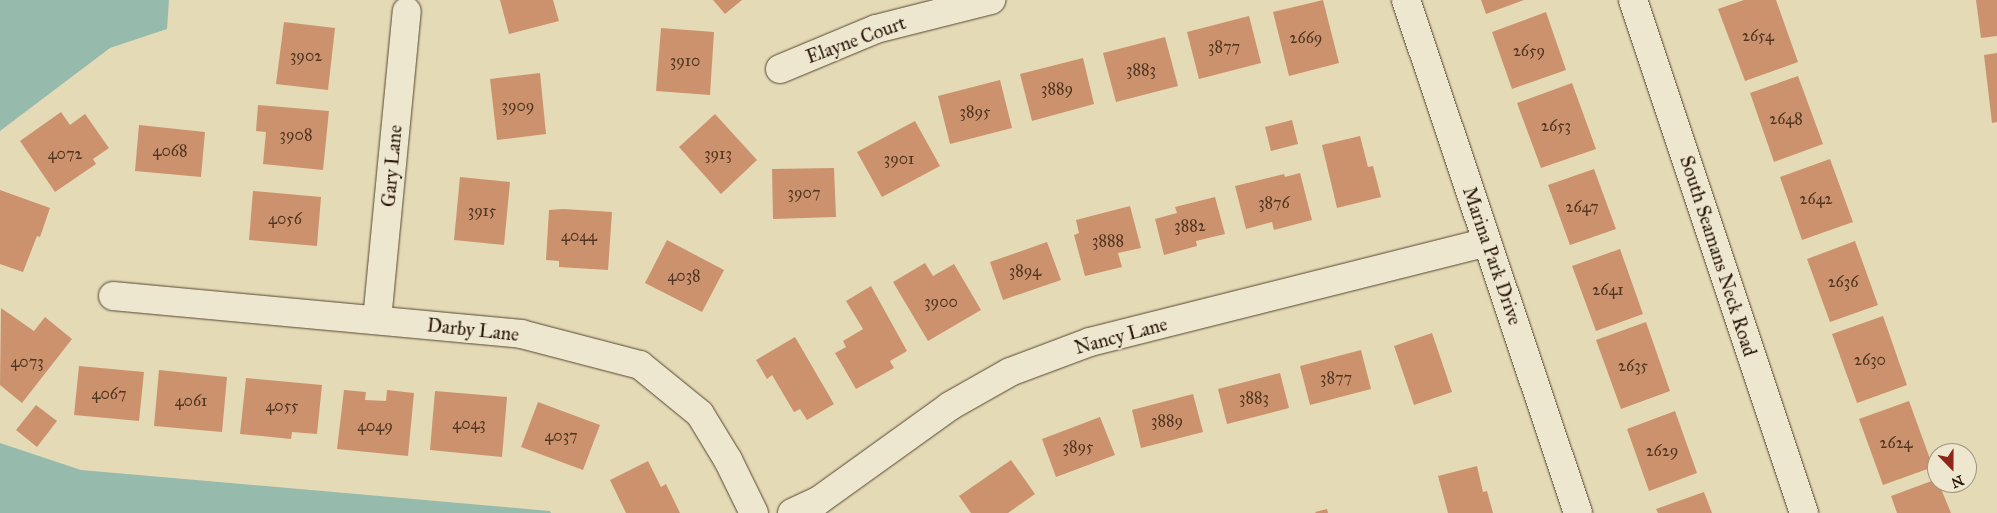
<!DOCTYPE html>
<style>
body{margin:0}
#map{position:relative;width:1997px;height:513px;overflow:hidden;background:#e5dab6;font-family:"IM FELL Great Primer",serif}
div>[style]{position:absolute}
.water>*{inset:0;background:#96bbac}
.building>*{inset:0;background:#cc926e}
.roads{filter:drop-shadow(0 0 1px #554631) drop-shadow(0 0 1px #554631)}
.street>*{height:28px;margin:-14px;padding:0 14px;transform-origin:14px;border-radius:14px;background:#eee7d0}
span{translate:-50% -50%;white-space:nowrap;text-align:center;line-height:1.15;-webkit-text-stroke:4px #eee7d0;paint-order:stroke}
.number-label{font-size:16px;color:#4f341f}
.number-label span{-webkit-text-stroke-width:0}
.street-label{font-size:19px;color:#251405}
.north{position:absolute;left:1927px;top:443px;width:50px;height:50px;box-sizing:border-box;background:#eee7d0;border:1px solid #9e937f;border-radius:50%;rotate:158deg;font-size:14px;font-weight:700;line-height:20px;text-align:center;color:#251405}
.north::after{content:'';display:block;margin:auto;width:18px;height:22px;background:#8f2418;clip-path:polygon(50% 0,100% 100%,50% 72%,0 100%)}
</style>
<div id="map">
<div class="water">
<i style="clip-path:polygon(0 0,169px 0,167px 29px,110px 48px,0 131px)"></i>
<i style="clip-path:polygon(0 443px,81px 470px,550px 511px,551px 513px,0 513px)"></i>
</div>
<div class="building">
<i style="clip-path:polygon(500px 0,553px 0,559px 21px,509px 34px)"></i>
<i style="clip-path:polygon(713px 0,742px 0,725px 14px)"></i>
<i style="clip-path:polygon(1323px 0,1339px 63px,1289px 76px,1273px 12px)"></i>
<i style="clip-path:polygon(1481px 0,1524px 0,1486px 14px)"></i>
<i style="clip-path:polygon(1744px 0,1776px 0,1798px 62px,1745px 81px,1718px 9px)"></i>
<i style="clip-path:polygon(1976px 0,1997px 0,1997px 36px,1981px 38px)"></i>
<i style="clip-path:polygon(1546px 12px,1566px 70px,1512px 89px,1492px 32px)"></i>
<i style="clip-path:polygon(1249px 16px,1261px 63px,1199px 79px,1187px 32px)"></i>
<i style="clip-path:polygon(284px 22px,335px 28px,328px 90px,276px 84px)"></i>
<i style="clip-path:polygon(661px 28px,714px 32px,710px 95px,656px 91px)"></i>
<i style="clip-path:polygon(1165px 37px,1178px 86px,1116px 102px,1103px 53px)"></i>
<i style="clip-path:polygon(1997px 53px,1997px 122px,1992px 123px,1984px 55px)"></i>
<i style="clip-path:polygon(1083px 58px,1094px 104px,1032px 121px,1020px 74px)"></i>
<i style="clip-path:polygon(540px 73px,546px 134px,497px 140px,490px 79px)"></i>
<i style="clip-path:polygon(1798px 76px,1823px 144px,1774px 162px,1750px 93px)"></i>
<i style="clip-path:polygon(1000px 80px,1012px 128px,950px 144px,938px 96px)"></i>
<i style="clip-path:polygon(1572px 83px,1596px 149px,1541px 168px,1517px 103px)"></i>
<i style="clip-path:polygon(258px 105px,329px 111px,323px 170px,263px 164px,266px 132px,256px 131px)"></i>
<i style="clip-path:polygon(61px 112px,70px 125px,85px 114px,109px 148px,93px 159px,96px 164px,55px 192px,20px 141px)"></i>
<i style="clip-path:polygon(715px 114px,757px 160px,721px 194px,679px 147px)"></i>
<i style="clip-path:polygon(1292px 120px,1298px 144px,1271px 151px,1265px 127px)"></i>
<i style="clip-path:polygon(915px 121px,940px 166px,882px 197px,857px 152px)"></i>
<i style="clip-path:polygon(139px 125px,205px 132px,201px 177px,135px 171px)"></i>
<i style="clip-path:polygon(1360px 136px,1368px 167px,1373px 166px,1381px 197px,1337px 208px,1322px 145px)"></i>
<i style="clip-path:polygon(1830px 159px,1853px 222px,1802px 240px,1780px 177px)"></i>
<i style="clip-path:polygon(834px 168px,836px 217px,773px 219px,772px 169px)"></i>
<i style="clip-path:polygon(1594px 169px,1616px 229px,1570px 245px,1548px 185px)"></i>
<i style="clip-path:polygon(1300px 173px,1312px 220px,1274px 230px,1272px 222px,1246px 229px,1235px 186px,1284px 174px,1285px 177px)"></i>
<i style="clip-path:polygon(460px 177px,510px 182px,504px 245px,454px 240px)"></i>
<i style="clip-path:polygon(0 190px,50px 208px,40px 237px,37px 236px,23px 272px,0 264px)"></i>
<i style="clip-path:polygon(253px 191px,321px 197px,317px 246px,249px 240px)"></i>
<i style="clip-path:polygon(1215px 197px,1225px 234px,1196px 241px,1197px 246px,1164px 255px,1155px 219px,1177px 213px,1175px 207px)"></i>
<i style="clip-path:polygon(1130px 206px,1141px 248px,1118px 253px,1122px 267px,1085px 276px,1074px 235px,1079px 233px,1076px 220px)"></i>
<i style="clip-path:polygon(563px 209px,612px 212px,608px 270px,559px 267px,559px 261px,546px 260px,549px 210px)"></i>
<i style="clip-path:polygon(667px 240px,724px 270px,702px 312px,645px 283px)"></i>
<i style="clip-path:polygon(1855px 241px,1878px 305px,1830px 322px,1807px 259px)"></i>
<i style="clip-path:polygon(1047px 242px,1061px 280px,1003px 300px,990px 262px)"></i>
<i style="clip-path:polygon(1620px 249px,1643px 314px,1596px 331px,1572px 266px)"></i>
<i style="clip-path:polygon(925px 263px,933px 276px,954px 264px,981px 310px,928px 341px,893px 282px)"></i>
<i style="clip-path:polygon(871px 286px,907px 351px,890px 361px,894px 368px,856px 389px,835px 353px,846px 347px,843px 341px,863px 329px,846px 301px)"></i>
<i style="clip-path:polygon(1px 308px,34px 331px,45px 317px,72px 339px,22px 403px,0 385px)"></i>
<i style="clip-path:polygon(1883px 316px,1907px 385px,1857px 403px,1832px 334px)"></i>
<i style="clip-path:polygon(1646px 322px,1670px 391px,1621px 409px,1596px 340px)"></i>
<i style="clip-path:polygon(1432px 333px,1452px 392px,1414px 405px,1394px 346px)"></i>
<i style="clip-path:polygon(795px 337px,834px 404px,807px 420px,800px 409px,794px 412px,772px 375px,767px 379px,756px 360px)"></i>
<i style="clip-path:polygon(1361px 350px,1371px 389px,1310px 405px,1300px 366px)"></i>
<i style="clip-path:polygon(79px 366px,144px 372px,139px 421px,74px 415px)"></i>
<i style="clip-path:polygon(159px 370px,227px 377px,222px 432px,154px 426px)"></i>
<i style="clip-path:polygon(1280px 373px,1289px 408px,1227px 424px,1218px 389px)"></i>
<i style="clip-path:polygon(246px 378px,322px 385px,317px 434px,292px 432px,291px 439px,240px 434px)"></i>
<i style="clip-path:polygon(344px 390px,366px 392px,365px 400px,386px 401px,387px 390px,414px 393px,408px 456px,337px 449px)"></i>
<i style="clip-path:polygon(435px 391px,507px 397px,502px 457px,430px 450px)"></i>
<i style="clip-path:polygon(1193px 394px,1203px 432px,1141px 448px,1132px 410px)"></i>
<i style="clip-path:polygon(1909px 401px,1933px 467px,1883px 485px,1859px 419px)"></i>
<i style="clip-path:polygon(538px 402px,600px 425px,583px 470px,521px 447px)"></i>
<i style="clip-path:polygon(36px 405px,57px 421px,37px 447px,16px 430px)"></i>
<i style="clip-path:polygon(1675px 411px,1697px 473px,1649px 491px,1627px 429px)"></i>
<i style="clip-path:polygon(1100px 417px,1115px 455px,1056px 477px,1042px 439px)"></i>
<i style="clip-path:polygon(1011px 460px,1035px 494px,1008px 513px,971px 513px,959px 496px)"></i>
<i style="clip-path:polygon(648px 461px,661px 487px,666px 484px,680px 513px,626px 513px,610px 480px)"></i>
<i style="clip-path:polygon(1477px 466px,1483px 492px,1487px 491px,1493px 513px,1448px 513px,1438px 476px)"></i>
<i style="clip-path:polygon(1937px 479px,1951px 513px,1897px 513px,1891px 496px)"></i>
<i style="clip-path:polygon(1704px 492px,1712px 513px,1658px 513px,1656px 509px)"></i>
<i style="clip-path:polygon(1327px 509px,1328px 513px,1316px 513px,1315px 512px)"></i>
</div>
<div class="roads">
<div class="street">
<i style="left:1406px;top:0;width:541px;rotate:71.46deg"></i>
<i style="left:1633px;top:0;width:541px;rotate:71.57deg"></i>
<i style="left:780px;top:69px;width:104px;rotate:-22.6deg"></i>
<i style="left:876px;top:29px;width:119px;rotate:-14.2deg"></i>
<i style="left:113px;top:296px;width:410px;rotate:5.3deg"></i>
<i style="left:521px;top:334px;width:123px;rotate:14.6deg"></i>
<i style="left:640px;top:365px;width:77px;rotate:39.2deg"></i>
<i style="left:700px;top:414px;width:54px;rotate:58.7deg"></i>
<i style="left:728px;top:460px;width:59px;rotate:63.9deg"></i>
<i style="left:377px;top:320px;width:310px;rotate:-84.5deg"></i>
<i style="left:792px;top:513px;width:29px;rotate:-25deg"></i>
<i style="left:818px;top:501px;width:163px;rotate:-35.7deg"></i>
<i style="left:950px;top:406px;width:69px;rotate:-29.5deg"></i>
<i style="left:1010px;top:372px;width:85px;rotate:-20.6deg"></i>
<i style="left:1090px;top:342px;width:409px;rotate:-14.1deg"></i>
</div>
</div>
<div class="number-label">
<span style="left:1758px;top:36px">2654</span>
<span style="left:1306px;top:38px">2669</span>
<span style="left:1224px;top:47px">3877</span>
<span style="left:1529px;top:51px">2659</span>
<span style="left:306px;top:56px">3902</span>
<span style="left:685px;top:61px">3910</span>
<span style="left:1141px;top:70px">3883</span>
<span style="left:1057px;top:89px">3889</span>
<span style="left:518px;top:106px">3909</span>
<span style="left:975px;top:112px">3895</span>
<span style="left:1786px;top:119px">2648</span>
<span style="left:1556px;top:126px">2653</span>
<span style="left:296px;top:135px">3908</span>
<span style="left:170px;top:151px">4068</span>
<span style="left:65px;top:154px">4072</span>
<span style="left:718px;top:154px">3913</span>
<span style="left:899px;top:159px">3901</span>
<span style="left:804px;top:193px">3907</span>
<span style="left:1816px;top:199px">2642</span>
<span style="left:1274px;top:203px">3876</span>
<span style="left:1582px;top:207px">2647</span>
<span style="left:482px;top:211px">3915</span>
<span style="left:285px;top:219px">4056</span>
<span style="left:1190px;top:226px">3882</span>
<span style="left:579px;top:236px">4044</span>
<span style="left:1108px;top:241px">3888</span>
<span style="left:1025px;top:271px">3894</span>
<span style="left:684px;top:276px">4038</span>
<span style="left:1843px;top:282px">2636</span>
<span style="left:1608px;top:290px">2641</span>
<span style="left:941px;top:302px">3900</span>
<span style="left:1870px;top:360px">2630</span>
<span style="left:27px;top:362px">4073</span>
<span style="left:1633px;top:366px">2635</span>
<span style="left:1336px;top:378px">3877</span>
<span style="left:109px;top:394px">4067</span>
<span style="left:1254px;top:398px">3883</span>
<span style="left:191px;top:401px">4061</span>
<span style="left:282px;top:406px">4055</span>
<span style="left:1167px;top:421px">3889</span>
<span style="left:469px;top:424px">4043</span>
<span style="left:375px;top:426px">4049</span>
<span style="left:561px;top:436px">4037</span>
<span style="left:1896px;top:443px">2624</span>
<span style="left:1078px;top:447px">3895</span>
<span style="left:1662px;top:451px">2629</span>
</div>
<div class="street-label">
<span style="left:856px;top:40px;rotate:-20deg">Elayne Court</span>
<span style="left:392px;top:166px;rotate:-85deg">Gary Lane</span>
<span style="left:1492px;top:256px;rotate:71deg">Marina Park Drive</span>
<span style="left:1718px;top:256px;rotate:72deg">South Seamans Neck Road</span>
<span style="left:473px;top:330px;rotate:6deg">Darby Lane</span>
<span style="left:1121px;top:336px;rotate:-15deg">Nancy Lane</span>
</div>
<div class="north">N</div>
</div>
